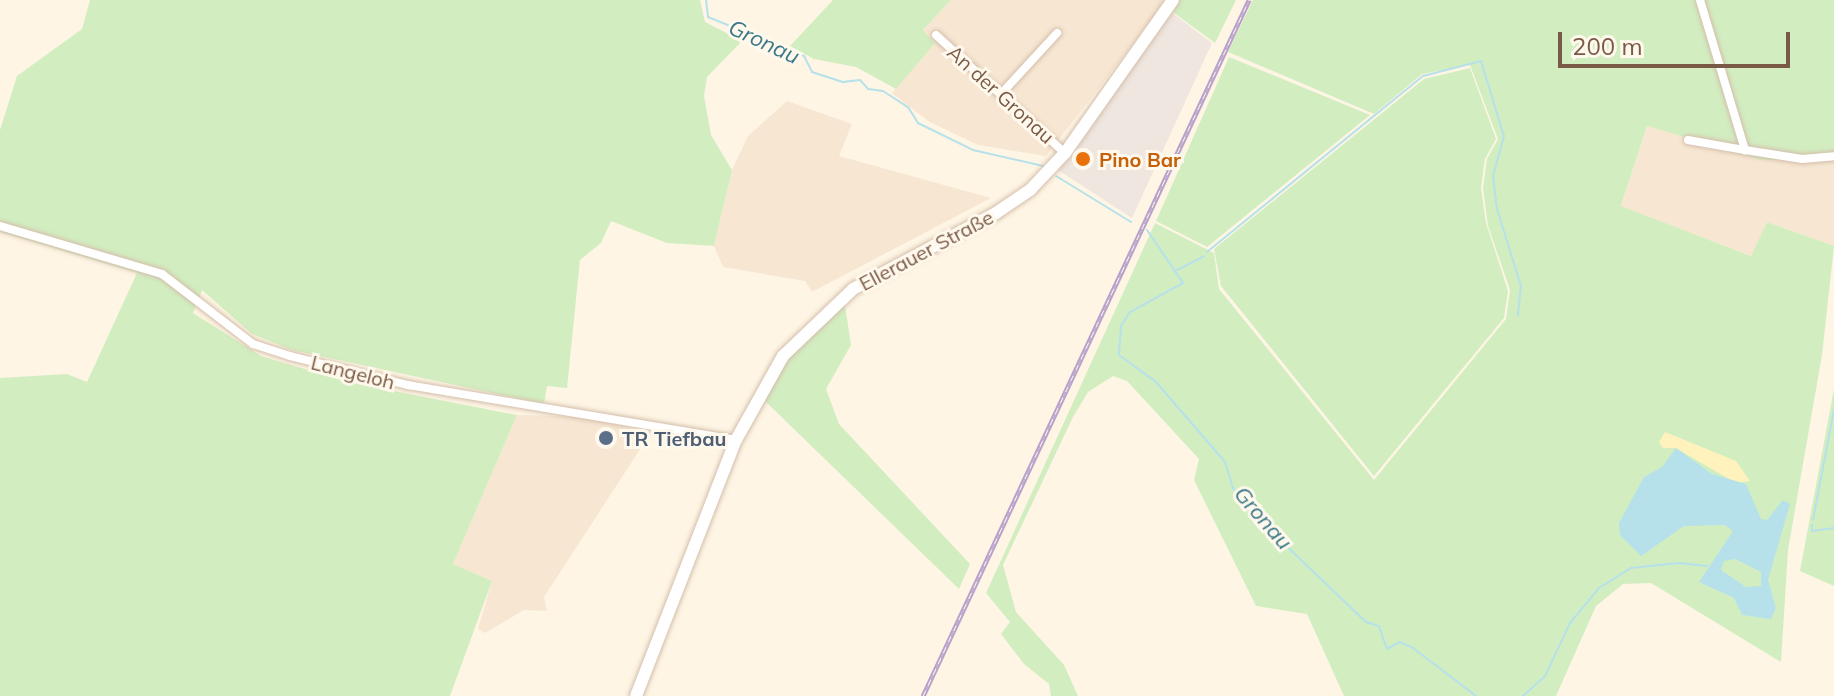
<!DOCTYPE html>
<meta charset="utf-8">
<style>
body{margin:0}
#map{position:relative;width:1834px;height:696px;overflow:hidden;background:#fef5e4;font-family:Mulish,sans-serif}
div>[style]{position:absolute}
.residential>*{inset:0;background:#f7e7d2}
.industrial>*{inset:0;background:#eee6df}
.green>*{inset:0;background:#d2eec1}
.sand>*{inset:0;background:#fff2bd}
.water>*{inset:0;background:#b6e1ea}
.stream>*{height:2px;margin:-1px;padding:0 1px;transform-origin:1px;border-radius:1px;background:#b6e1ea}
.roads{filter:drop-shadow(0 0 2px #d4beab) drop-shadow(0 0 2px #d4beab)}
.street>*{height:8px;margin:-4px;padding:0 4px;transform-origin:4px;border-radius:4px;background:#fff}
.secondary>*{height:12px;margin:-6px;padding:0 6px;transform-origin:6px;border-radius:6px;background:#fff}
.rail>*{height:5px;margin-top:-2.5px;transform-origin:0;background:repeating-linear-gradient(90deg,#fff8ec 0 6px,#b8a1ca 0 12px);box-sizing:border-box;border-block:2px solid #b8a1ca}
.dots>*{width:22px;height:22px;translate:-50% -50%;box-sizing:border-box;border:4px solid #fff8ec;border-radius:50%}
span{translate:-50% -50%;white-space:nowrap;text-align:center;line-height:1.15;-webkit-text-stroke:6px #fff8ec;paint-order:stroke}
.street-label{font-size:20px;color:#7a5a46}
.food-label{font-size:20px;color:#c56008;font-weight:700}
.left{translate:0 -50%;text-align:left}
.service-label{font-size:20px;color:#4e5e75;font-weight:700}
.water-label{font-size:22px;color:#3b7988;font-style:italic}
.scale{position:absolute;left:1558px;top:32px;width:232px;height:36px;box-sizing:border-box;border:4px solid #7a5a46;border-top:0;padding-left:10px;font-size:24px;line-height:28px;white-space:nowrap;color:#7a5a46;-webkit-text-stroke:6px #fff8ec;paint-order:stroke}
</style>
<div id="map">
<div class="residential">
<i style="clip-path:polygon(951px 0,1167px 0,1046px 156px,978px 145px,928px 121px,892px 93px,935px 43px,923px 30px)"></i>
<i style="clip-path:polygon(787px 101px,852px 124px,839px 156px,991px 198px,812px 292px,805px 281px,723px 267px,714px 246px,732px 170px,748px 136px)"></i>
<i style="clip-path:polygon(1647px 126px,1761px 159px,1834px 160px,1834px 246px,1767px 222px,1752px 256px,1621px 207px)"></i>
<i style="clip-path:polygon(517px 415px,588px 417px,650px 434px,544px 597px,547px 611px,524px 610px,485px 633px,478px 629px,492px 581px,453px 564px)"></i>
</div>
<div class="industrial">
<i style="clip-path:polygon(1171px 12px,1212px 43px,1132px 218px,1058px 170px)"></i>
</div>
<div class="green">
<i style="clip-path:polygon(90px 0,700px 0,705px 22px,742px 41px,707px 77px,704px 96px,711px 135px,732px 170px,714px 246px,667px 243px,611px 221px,601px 243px,580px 260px,567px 388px,547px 386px,544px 404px,292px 350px,252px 334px,202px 290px,193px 313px,261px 356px,348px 382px,517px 415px,453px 564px,492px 581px,450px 696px,0 696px,0 378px,67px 374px,87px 382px,137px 273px,0 232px,0 130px,17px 76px,82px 29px)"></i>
<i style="clip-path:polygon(833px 0,951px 0,923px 30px,935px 43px,896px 89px,856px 67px,814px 59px,790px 46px)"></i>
<i style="clip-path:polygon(1177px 0,1236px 0,1215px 43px,1170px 10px)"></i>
<i style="clip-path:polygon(1253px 0,1834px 0,1834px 160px,1761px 160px,1647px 126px,1621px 206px,1751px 256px,1767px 222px,1834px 246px,1822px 355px,1788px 550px,1781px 662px,1651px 583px,1623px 584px,1596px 606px,1556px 696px,1344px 696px,1307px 614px,1256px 606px,1194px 480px,1199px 459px,1127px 381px,1113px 376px,1088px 392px,1073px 417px,1003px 565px,1016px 612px,1064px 665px,1078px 696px,1051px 696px,1049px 684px,1024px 664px,1001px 634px,1010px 622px,986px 593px,1155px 223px,1214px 253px,1219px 289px,1374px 480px,1506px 319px,1510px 290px,1488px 226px,1483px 188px,1487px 159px,1498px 139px,1470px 65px,1422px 74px,1374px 114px,1228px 52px)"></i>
<i style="clip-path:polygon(1229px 57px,1370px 115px,1207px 247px,1156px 221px)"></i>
<i style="clip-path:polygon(1470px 68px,1496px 139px,1485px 159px,1481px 188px,1486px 223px,1508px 291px,1504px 318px,1374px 476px,1221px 286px,1214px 249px,1424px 79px)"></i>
<i style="clip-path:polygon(845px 305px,851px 345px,826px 389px,839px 424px,970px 564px,959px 589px,765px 401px,785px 362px,834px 309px)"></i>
<i style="clip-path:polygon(1834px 389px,1834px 586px,1800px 571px)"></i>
</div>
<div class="sand">
<i style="clip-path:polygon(1665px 432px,1736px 461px,1750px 481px,1736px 483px,1676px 448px,1663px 448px,1659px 442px)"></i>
</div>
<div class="water">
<i style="clip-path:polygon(evenodd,1676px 448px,1712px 474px,1746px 484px,1761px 519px,1767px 520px,1783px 500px,1790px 504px,1768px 580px,1776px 608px,1771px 619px,1742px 615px,1734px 598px,1699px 582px,1733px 531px,1725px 525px,1684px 526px,1641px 556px,1620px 535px,1619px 523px,1644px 477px,1662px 467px,1676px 448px,1735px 559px,1761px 572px,1761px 586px,1746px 587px,1721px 570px,1724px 561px,1735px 559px)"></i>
</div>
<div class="stream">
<i style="left:706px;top:0;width:17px;rotate:83deg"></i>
<i style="left:708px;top:17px;width:104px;rotate:22.1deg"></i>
<i style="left:804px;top:56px;width:18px;rotate:63deg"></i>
<i style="left:812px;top:72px;width:33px;rotate:18deg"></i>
<i style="left:843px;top:82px;width:17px;rotate:-7deg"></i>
<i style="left:860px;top:80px;width:12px;rotate:48deg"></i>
<i style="left:868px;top:89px;width:15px;rotate:8deg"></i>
<i style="left:883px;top:91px;width:30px;rotate:33deg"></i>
<i style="left:908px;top:107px;width:19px;rotate:58deg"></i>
<i style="left:918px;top:123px;width:61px;rotate:26.1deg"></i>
<i style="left:973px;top:150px;width:72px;rotate:12.9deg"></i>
<i style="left:1056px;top:176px;width:88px;rotate:31.5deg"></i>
<i style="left:1147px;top:230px;width:64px;rotate:55.8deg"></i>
<i style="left:1183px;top:283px;width:60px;rotate:151.3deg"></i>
<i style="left:1130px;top:312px;width:17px;rotate:123deg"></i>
<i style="left:1121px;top:326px;width:29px;rotate:94deg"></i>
<i style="left:1119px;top:355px;width:46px;rotate:36.1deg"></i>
<i style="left:1156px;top:382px;width:106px;rotate:49.2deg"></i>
<i style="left:1225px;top:462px;width:27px;rotate:73deg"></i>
<i style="left:1233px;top:488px;width:64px;rotate:48.1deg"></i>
<i style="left:1276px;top:536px;width:124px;rotate:43.7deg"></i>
<i style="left:1366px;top:622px;width:14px;rotate:17deg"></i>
<i style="left:1379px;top:626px;width:24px;rotate:71deg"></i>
<i style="left:1387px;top:649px;width:15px;rotate:-28deg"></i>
<i style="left:1400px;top:642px;width:14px;rotate:25deg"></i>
<i style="left:1413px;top:648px;width:79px;rotate:37.3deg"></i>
<i style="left:1207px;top:252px;width:279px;rotate:-39.2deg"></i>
<i style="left:1423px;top:76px;width:60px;rotate:-14.5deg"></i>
<i style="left:1481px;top:61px;width:78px;rotate:73deg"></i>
<i style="left:1504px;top:136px;width:41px;rotate:105.4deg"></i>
<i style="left:1493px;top:176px;width:33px;rotate:83deg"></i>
<i style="left:1497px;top:209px;width:81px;rotate:72.7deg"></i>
<i style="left:1521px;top:286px;width:30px;rotate:96deg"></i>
<i style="left:1177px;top:270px;width:30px;rotate:-27deg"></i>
<i style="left:1813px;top:520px;width:112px;rotate:-79.2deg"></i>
<i style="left:1812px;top:525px;width:6px;rotate:90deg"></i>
<i style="left:1812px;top:531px;width:22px;rotate:-8deg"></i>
<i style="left:1523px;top:696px;width:30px;rotate:-42deg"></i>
<i style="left:1545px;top:676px;width:59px;rotate:-64.7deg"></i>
<i style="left:1570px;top:623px;width:45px;rotate:-50.4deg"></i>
<i style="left:1599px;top:588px;width:38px;rotate:-32deg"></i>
<i style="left:1631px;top:568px;width:48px;rotate:-5.9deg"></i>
<i style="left:1679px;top:563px;width:28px;rotate:6deg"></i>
</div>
<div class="roads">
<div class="street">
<i style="left:1700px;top:0;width:157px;rotate:73.3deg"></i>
<i style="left:1745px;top:150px;width:58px;rotate:9deg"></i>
<i style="left:1802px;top:159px;width:32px;rotate:-5deg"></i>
<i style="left:936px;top:35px;width:175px;rotate:42.5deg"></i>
<i style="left:1001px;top:94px;width:83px;rotate:-47.4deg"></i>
<i style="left:1688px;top:140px;width:58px;rotate:10deg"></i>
<i style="left:0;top:226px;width:169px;rotate:16.5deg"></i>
<i style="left:162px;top:274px;width:115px;rotate:37.6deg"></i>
<i style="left:253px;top:344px;width:39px;rotate:18deg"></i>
<i style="left:290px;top:356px;width:122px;rotate:13.8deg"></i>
<i style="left:408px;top:385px;width:333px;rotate:9.5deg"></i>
</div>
<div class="secondary">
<i style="left:636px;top:696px;width:275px;rotate:-68.7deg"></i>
<i style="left:736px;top:440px;width:96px;rotate:-60.8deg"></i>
<i style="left:783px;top:356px;width:97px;rotate:-43.7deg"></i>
<i style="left:853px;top:289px;width:162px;rotate:-28deg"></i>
<i style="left:996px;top:213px;width:41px;rotate:-34.1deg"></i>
<i style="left:1030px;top:190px;width:51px;rotate:-46.6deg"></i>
<i style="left:1065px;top:153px;width:187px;rotate:-54.8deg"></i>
</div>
</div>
<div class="rail">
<i style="left:923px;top:696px;width:769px;rotate:-64.9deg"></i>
</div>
<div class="dots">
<i style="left:1083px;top:159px;background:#e8710a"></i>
<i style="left:606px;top:438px;background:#5c6f8a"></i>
</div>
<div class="street-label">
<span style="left:1001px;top:94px;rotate:42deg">An der Gronau</span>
<span style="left:926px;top:250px;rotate:-28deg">Ellerauer Straße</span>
<span style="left:353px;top:372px;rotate:14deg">Langeloh</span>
</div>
<div class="food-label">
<span class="left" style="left:1099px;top:159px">Pino Bar</span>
</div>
<div class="service-label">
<span class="left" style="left:622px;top:438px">TR Tiefbau</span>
</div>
<div class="water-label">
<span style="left:764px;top:42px;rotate:25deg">Gronau</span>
<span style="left:1263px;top:518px;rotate:49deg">Gronau</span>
</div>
<div class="scale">200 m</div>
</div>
